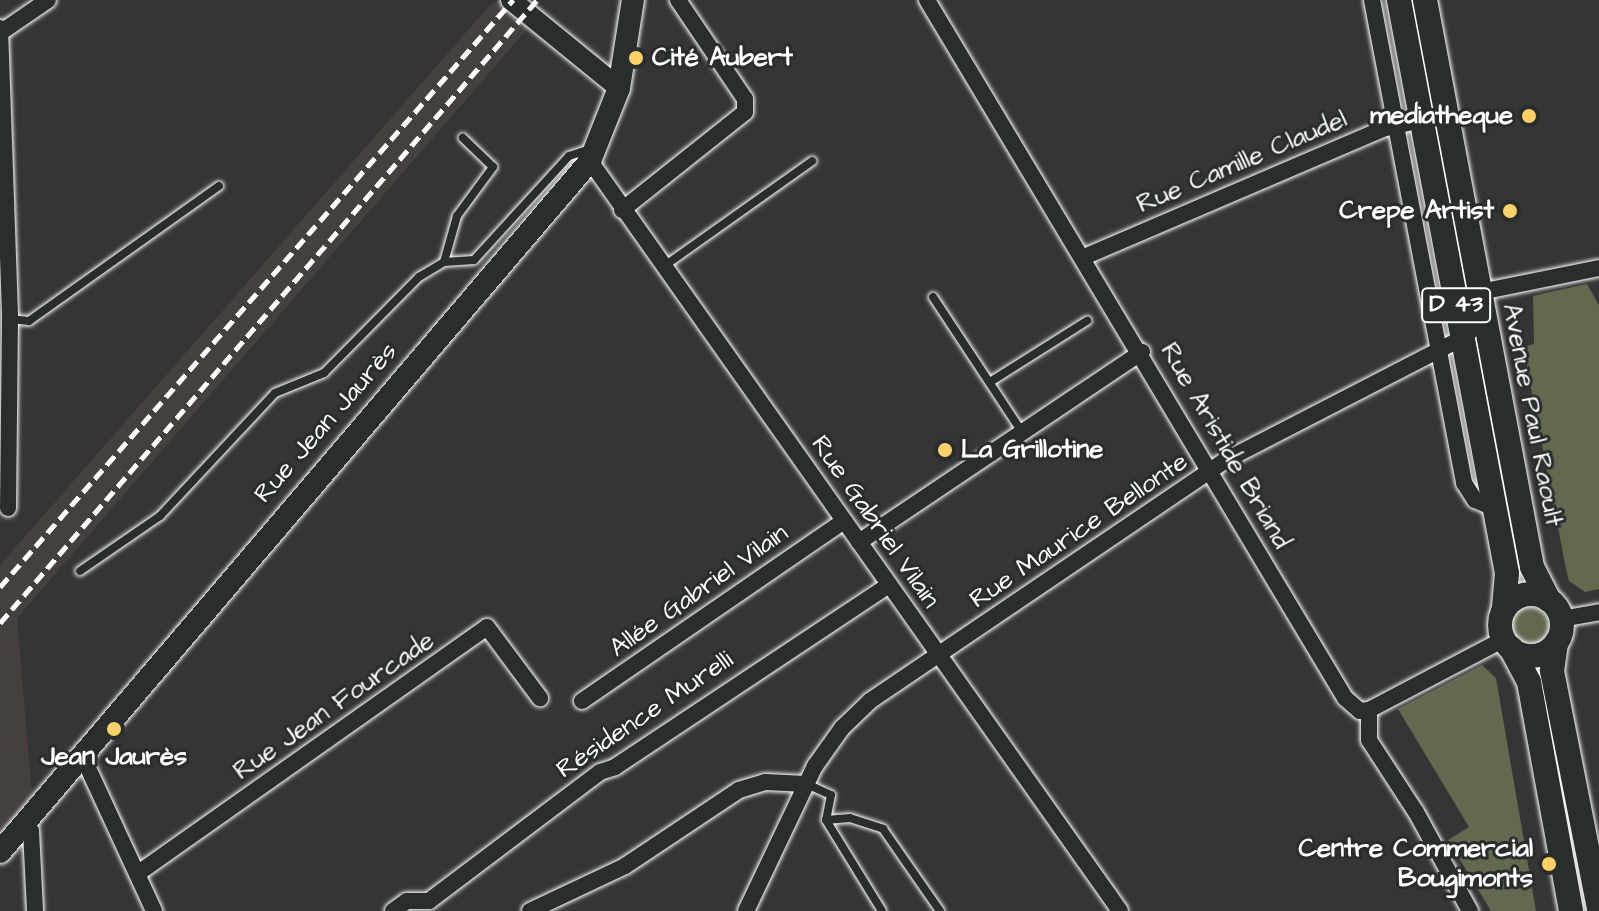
<!DOCTYPE html>
<meta charset="utf-8">
<style>
body{margin:0}
#map{position:relative;width:1599px;height:911px;overflow:hidden;background:#363535;font-family:"Architects Daughter",sans-serif}
div>[style]{position:absolute}
.built>*{inset:0;background:#453f3d}
.green>*{inset:0;background:#62694f}
.round{border-radius:50%}
.roads{filter:drop-shadow(0 0 2px #fff) drop-shadow(0 0 2px #fff)}
.service>*{height:8px;margin:-4px;padding:0 4px;transform-origin:4px;border-radius:4px;background:#2a2d2e}
.minor>*{height:16px;margin:-8px;padding:0 8px;transform-origin:8px;border-radius:8px;background:#2a2d2e}
.tertiary>*{height:20px;margin:-10px;padding:0 10px;transform-origin:10px;border-radius:10px;background:#2a2d2e}
.secondary>*{height:22px;margin:-11px;padding:0 11px;transform-origin:11px;border-radius:11px;background:#2a2d2e}
.primary>*{height:24px;margin:-12px;padding:0 12px;transform-origin:12px;border-radius:12px;background:#2a2d2e}
.primary>.ring{margin:-12px;padding:0;box-sizing:content-box;background:none;border:24px solid #2a2d2e;border-radius:50%}
.rail>*{height:5px;margin-top:-2.5px;transform-origin:0;background:repeating-linear-gradient(90deg,#fff 0 12px,transparent 0 18px)}
.dots>*{width:22px;height:22px;translate:-50% -50%;box-sizing:border-box;border:4px solid #2a2d2e;border-radius:50%}
span{translate:-50% -50%;white-space:nowrap;text-align:center;line-height:1.15;-webkit-text-stroke:6px #2a2d2e;paint-order:stroke}
.shield-label span{padding:2px 6px;background:#2a2d2e;border:2px solid;border-radius:6px;-webkit-text-stroke-width:0}
.shield-label{font-size:24px;color:#fff;font-weight:700}
.poi-label{font-size:26px;color:#fff;font-weight:700}
.left{translate:0 -50%;text-align:left}
.right{translate:-100% -50%;text-align:right}
.street-label{font-size:26px;color:#fff}
</style>
<div id="map">
<div class="built">
<i style="clip-path:polygon(500px 0,529px 27px,17px 618px,32px 795px,0 837px,0 565px,490px 5px)"></i>
</div>
<div class="green">
<i style="clip-path:polygon(1587px 284px,1599px 305px,1599px 589px,1585px 592px,1569px 581px,1566px 569px,1523px 347px,1534px 344px,1533px 296px)"></i>
<i class="round" style="left:1511px;top:607px;width:38px;height:38px"></i>
<i style="clip-path:polygon(1482px 665px,1496px 678px,1536px 911px,1491px 911px,1448px 840px,1469px 827px,1398px 709px)"></i>
</div>
<div class="roads">
<div class="service">
<i style="left:444px;top:262px;width:48px;rotate:-74.2deg"></i>
<i style="left:457px;top:216px;width:61px;rotate:-53.7deg"></i>
<i style="left:493px;top:167px;width:42px;rotate:-136deg"></i>
<i style="left:663px;top:267px;width:183px;rotate:-35.4deg"></i>
<i style="left:933px;top:297px;width:162px;rotate:56.6deg"></i>
<i style="left:10px;top:319px;width:19px;rotate:6deg"></i>
<i style="left:29px;top:321px;width:233px;rotate:-35.4deg"></i>
<i style="left:990px;top:382px;width:115px;rotate:-32.2deg"></i>
<i style="left:80px;top:571px;width:97px;rotate:-34.5deg"></i>
<i style="left:160px;top:516px;width:168px;rotate:-46.9deg"></i>
<i style="left:275px;top:393px;width:53px;rotate:-22.2deg"></i>
<i style="left:324px;top:373px;width:135px;rotate:-45.3deg"></i>
<i style="left:419px;top:277px;width:29px;rotate:-31deg"></i>
<i style="left:444px;top:262px;width:30px;rotate:-4deg"></i>
<i style="left:474px;top:260px;width:141px;rotate:-47.6deg"></i>
<i style="left:569px;top:156px;width:23px;rotate:-18deg"></i>
<i style="left:807px;top:784px;width:26px;rotate:25deg"></i>
<i style="left:831px;top:795px;width:25px;rotate:101deg"></i>
<i style="left:826px;top:820px;width:107px;rotate:58.4deg"></i>
<i style="left:826px;top:820px;width:24px;rotate:-5deg"></i>
<i style="left:850px;top:818px;width:35px;rotate:18deg"></i>
<i style="left:883px;top:829px;width:100px;rotate:55.2deg"></i>
</div>
<div class="minor">
<i style="left:927px;top:0;width:814px;rotate:59.08deg"></i>
<i style="left:1345px;top:698px;width:20px;rotate:41deg"></i>
<i style="left:1360px;top:711px;width:9px;rotate:-6deg"></i>
<i style="left:1372px;top:0;width:492px;rotate:79.2deg"></i>
<i style="left:1464px;top:483px;width:20px;rotate:57deg"></i>
<i style="left:1475px;top:500px;width:21px;rotate:23deg"></i>
<i style="left:0;top:28px;width:291px;rotate:88deg"></i>
<i style="left:10px;top:319px;width:189px;rotate:90.6deg"></i>
<i style="left:0;top:33px;width:58px;rotate:-34.5deg"></i>
<i style="left:590px;top:161px;width:918px;rotate:54.75deg"></i>
<i style="left:622px;top:210px;width:157px;rotate:-38.5deg"></i>
<i style="left:745px;top:112px;width:13px;rotate:-90deg"></i>
<i style="left:745px;top:99px;width:120px;rotate:-124.1deg"></i>
<i style="left:1084px;top:257px;width:324px;rotate:-23.2deg"></i>
<i style="left:1382px;top:129px;width:40px;rotate:-13deg"></i>
<i style="left:1480px;top:292px;width:121px;rotate:-11.4deg"></i>
<i style="left:859px;top:542px;width:341px;rotate:-33.9deg"></i>
<i style="left:1561px;top:619px;width:39px;rotate:-10deg"></i>
<i style="left:582px;top:701px;width:318px;rotate:-34.5deg"></i>
<i style="left:1369px;top:710px;width:30px;rotate:90deg"></i>
<i style="left:1369px;top:740px;width:86px;rotate:56.9deg"></i>
<i style="left:1416px;top:812px;width:113px;rotate:61.4deg"></i>
<i style="left:1369px;top:710px;width:153px;rotate:-27.7deg"></i>
<i style="left:82px;top:755px;width:172px;rotate:65.2deg"></i>
<i style="left:23px;top:822px;width:12px;rotate:48deg"></i>
<i style="left:31px;top:831px;width:80px;rotate:87.1deg"></i>
<i style="left:137px;top:874px;width:428px;rotate:-35.2deg"></i>
<i style="left:487px;top:627px;width:89px;rotate:53.3deg"></i>
<i style="left:393px;top:911px;width:17px;rotate:-36deg"></i>
<i style="left:407px;top:901px;width:22px"></i>
<i style="left:429px;top:901px;width:214px;rotate:-37deg"></i>
<i style="left:600px;top:772px;width:16px;rotate:-18deg"></i>
<i style="left:615px;top:767px;width:329px;rotate:-33.6deg"></i>
<i style="left:530px;top:911px;width:105px;rotate:-25.3deg"></i>
<i style="left:625px;top:866px;width:137px;rotate:-33.7deg"></i>
<i style="left:739px;top:790px;width:27px;rotate:-17deg"></i>
<i style="left:765px;top:782px;width:41px;rotate:2.8deg"></i>
<i style="left:746px;top:911px;width:161px;rotate:-64.6deg"></i>
<i style="left:815px;top:766px;width:47px;rotate:-54.6deg"></i>
<i style="left:842px;top:728px;width:39px;rotate:-44deg"></i>
<i style="left:870px;top:701px;width:430px;rotate:-34.1deg"></i>
<i style="left:1226px;top:460px;width:266px;rotate:-27.3deg"></i>
<i style="left:1462px;top:338px;width:30px;rotate:-40deg"></i>
</div>
<div class="tertiary">
<i style="left:511px;top:0;width:139px;rotate:39.2deg"></i>
</div>
<div class="secondary">
<i style="left:0;top:852px;width:909px;rotate:-49.51deg"></i>
<i style="left:590px;top:161px;width:79px;rotate:-68.3deg"></i>
<i style="left:619px;top:88px;width:89px;rotate:-81deg"></i>
</div>
<div class="primary">
<i style="left:1399px;top:0;width:583px;rotate:79.33deg"></i>
<i style="left:1507px;top:573px;width:37px;rotate:95deg"></i>
<i style="left:1425px;top:0;width:577px;rotate:79.31deg"></i>
<i style="left:1532px;top:567px;width:37px;rotate:63deg"></i>
<i class="ring" style="left:1500px;top:594px;width:38px;height:38px"></i>
<i style="left:1556px;top:643px;width:28px;rotate:98deg"></i>
<i style="left:1552px;top:671px;width:243px;rotate:78.8deg"></i>
<i style="left:1511px;top:648px;width:38px;rotate:62deg"></i>
<i style="left:1529px;top:682px;width:233px;rotate:79.6deg"></i>
</div>
</div>
<div class="rail">
<i style="left:0;top:587px;width:780px;rotate:-48.85deg"></i>
<i style="left:0;top:623px;width:822px;rotate:-49.24deg"></i>
</div>
<div class="dots">
<i style="left:636px;top:58px;background:#ffd166"></i>
<i style="left:1529px;top:116px;background:#ffd166"></i>
<i style="left:1510px;top:211px;background:#ffd166"></i>
<i style="left:945px;top:450px;background:#ffd166"></i>
<i style="left:114px;top:729px;background:#ffd166"></i>
<i style="left:1549px;top:864px;background:#ffd166"></i>
</div>
<div class="shield-label">
<span style="left:1456px;top:305px">D 43</span>
</div>
<div class="poi-label">
<span class="left" style="left:652px;top:58px">Cité Aubert</span>
<span class="right" style="left:1513px;top:116px">mediatheque</span>
<span class="right" style="left:1494px;top:211px">Crepe Artist</span>
<span class="left" style="left:961px;top:450px">La Grillotine</span>
<span style="left:114px;top:757px">Jean Jaurès</span>
<span class="right" style="left:1533px;top:864px">Centre Commercial<br>Bougimonts</span>
</div>
<div class="street-label">
<span style="left:1242px;top:162px;rotate:-23deg">Rue Camille Claudel</span>
<span style="left:1532px;top:415px;rotate:79deg">Avenue Paul Raoult</span>
<span style="left:326px;top:423px;rotate:-49deg">Rue Jean Jaurès</span>
<span style="left:1225px;top:446px;rotate:60deg">Rue Aristide Briand</span>
<span style="left:875px;top:522px;rotate:55deg">Rue Gabriel Vilain</span>
<span style="left:1079px;top:531px;rotate:-34deg">Rue Maurice Bellonte</span>
<span style="left:699px;top:591px;rotate:-35deg">Allée Gabriel Vilain</span>
<span style="left:334px;top:706px;rotate:-35deg">Rue Jean Fourcade</span>
<span style="left:645px;top:715px;rotate:-34deg">Résidence Murelli</span>
</div>
</div>
